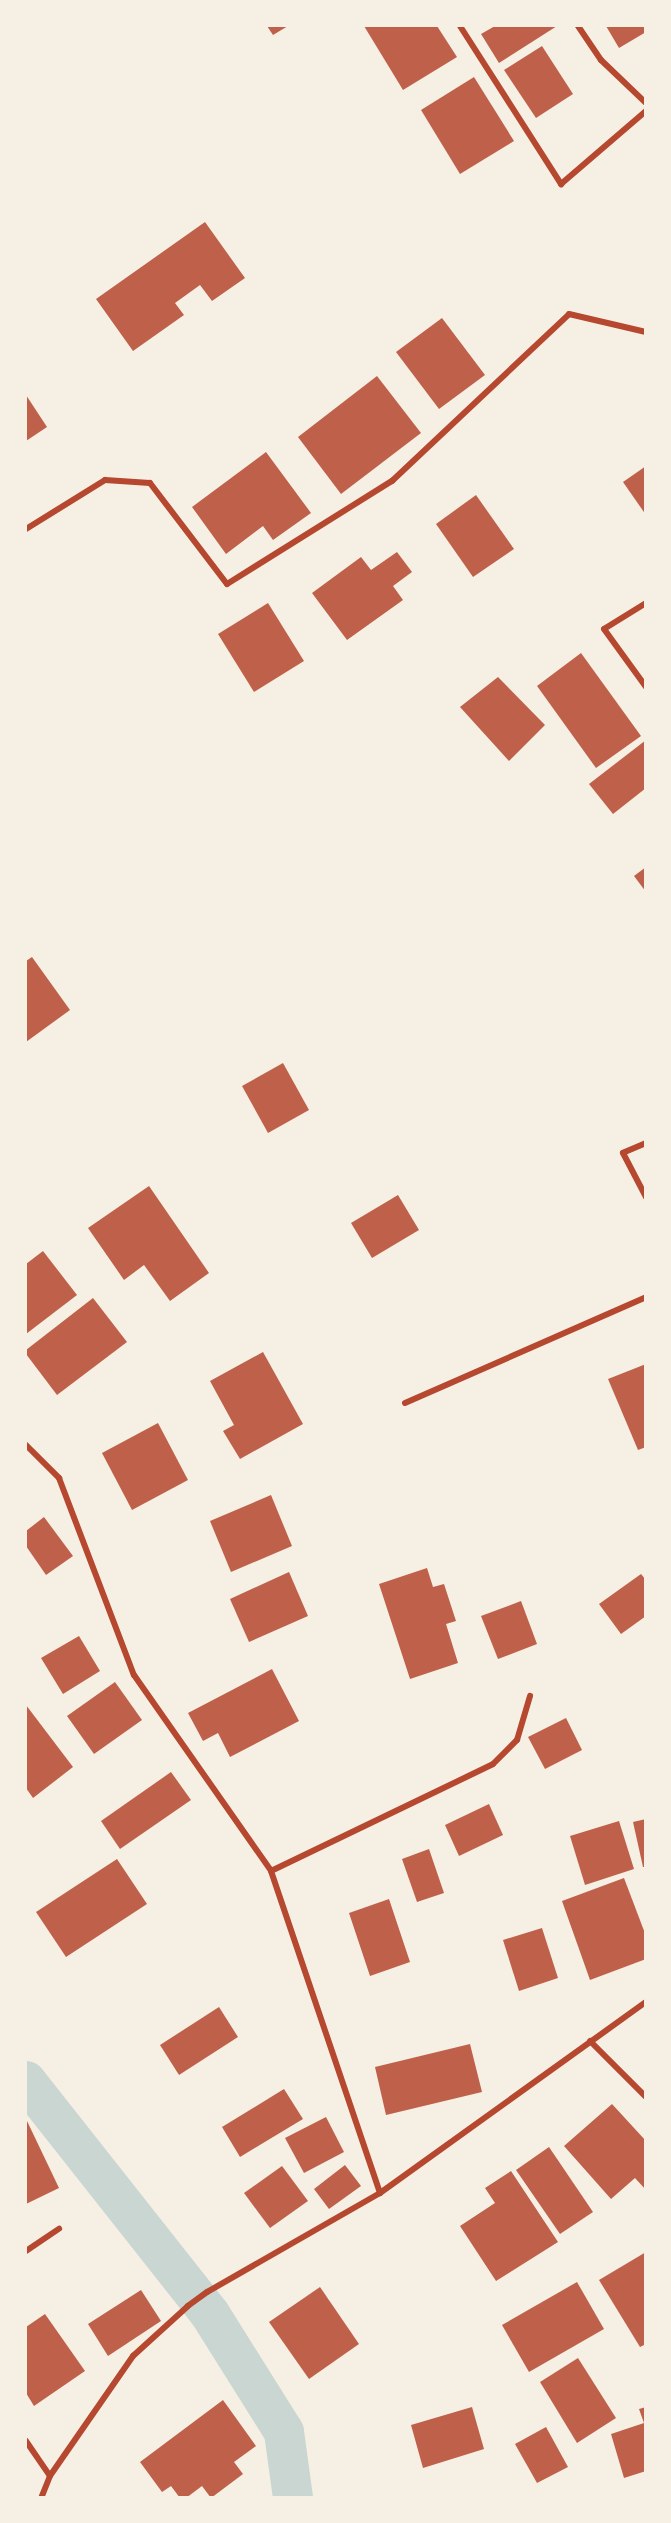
<!DOCTYPE html>
<style>
body{margin:0}
#map{position:relative;width:671px;height:2523px;overflow:hidden;background:#f6efe4;font-family:Raleway,sans-serif}
div>[style]{position:absolute}
.canal>*{height:40px;margin:-20px;padding:0 20px;transform-origin:20px;border-radius:20px;background:#c9d6d2}
.building>*{inset:0;background:#bf614a}
.minor>*{height:6px;margin:-3px;padding:0 3px;transform-origin:3px;border-radius:3px;background:#b5482f}
span{translate:-50% -50%;white-space:nowrap;text-align:center;line-height:1.15;-webkit-text-stroke:6px #f6efe4;paint-order:stroke}
.frame{position:absolute;inset:0;border:27px solid #f6efe4;pointer-events:none}
</style>
<div id="map">
<div class="canal">
<i style="left:26px;top:2081px;width:297px;rotate:51.7deg"></i>
<i style="left:210px;top:2314px;width:139px;rotate:57.9deg"></i>
<i style="left:284px;top:2432px;width:67px;rotate:82.2deg"></i>
</div>
<div class="building">
<i style="clip-path:polygon(267px 26px,288px 26px,273px 35px)"></i>
<i style="clip-path:polygon(364px 26px,437px 26px,457px 57px,403px 90px)"></i>
<i style="clip-path:polygon(495px 26px,557px 26px,499px 63px,481px 34px)"></i>
<i style="clip-path:polygon(606px 26px,646px 26px,646px 32px,619px 48px)"></i>
<i style="clip-path:polygon(542px 46px,573px 94px,536px 118px,504px 70px)"></i>
<i style="clip-path:polygon(474px 77px,514px 141px,460px 174px,421px 110px)"></i>
<i style="clip-path:polygon(205px 222px,245px 278px,212px 301px,200px 285px,175px 303px,184px 315px,133px 351px,96px 299px)"></i>
<i style="clip-path:polygon(442px 318px,485px 375px,439px 409px,396px 352px)"></i>
<i style="clip-path:polygon(377px 376px,421px 433px,341px 494px,298px 437px)"></i>
<i style="clip-path:polygon(26px 395px,47px 427px,26px 441px)"></i>
<i style="clip-path:polygon(266px 452px,311px 513px,273px 540px,263px 526px,226px 554px,192px 507px)"></i>
<i style="clip-path:polygon(646px 466px,646px 515px,623px 482px)"></i>
<i style="clip-path:polygon(476px 495px,514px 549px,473px 577px,436px 524px)"></i>
<i style="clip-path:polygon(397px 552px,412px 572px,393px 586px,403px 600px,347px 640px,312px 593px,361px 557px,371px 570px)"></i>
<i style="clip-path:polygon(268px 603px,304px 661px,254px 692px,218px 634px)"></i>
<i style="clip-path:polygon(581px 653px,641px 736px,596px 768px,537px 686px)"></i>
<i style="clip-path:polygon(498px 677px,545px 725px,509px 761px,460px 707px)"></i>
<i style="clip-path:polygon(646px 740px,646px 788px,613px 814px,589px 784px)"></i>
<i style="clip-path:polygon(646px 867px,646px 892px,634px 876px)"></i>
<i style="clip-path:polygon(32px 957px,70px 1010px,26px 1042px,26px 961px)"></i>
<i style="clip-path:polygon(283px 1063px,309px 1110px,268px 1133px,242px 1086px)"></i>
<i style="clip-path:polygon(149px 1186px,209px 1273px,170px 1301px,144px 1265px,124px 1280px,88px 1228px)"></i>
<i style="clip-path:polygon(398px 1195px,419px 1230px,372px 1258px,351px 1223px)"></i>
<i style="clip-path:polygon(43px 1251px,77px 1295px,26px 1334px,26px 1264px)"></i>
<i style="clip-path:polygon(93px 1298px,127px 1342px,57px 1395px,26px 1354px,26px 1350px)"></i>
<i style="clip-path:polygon(263px 1352px,303px 1424px,240px 1459px,223px 1431px,234px 1425px,210px 1381px)"></i>
<i style="clip-path:polygon(646px 1364px,646px 1447px,638px 1450px,608px 1379px)"></i>
<i style="clip-path:polygon(158px 1423px,188px 1480px,132px 1510px,102px 1453px)"></i>
<i style="clip-path:polygon(271px 1495px,292px 1546px,231px 1572px,210px 1521px)"></i>
<i style="clip-path:polygon(44px 1517px,73px 1556px,46px 1575px,26px 1546px,26px 1531px)"></i>
<i style="clip-path:polygon(427px 1568px,433px 1587px,444px 1584px,456px 1621px,446px 1624px,458px 1663px,410px 1679px,379px 1584px)"></i>
<i style="clip-path:polygon(289px 1572px,308px 1616px,249px 1642px,230px 1599px)"></i>
<i style="clip-path:polygon(641px 1574px,646px 1580px,646px 1616px,621px 1634px,599px 1604px)"></i>
<i style="clip-path:polygon(521px 1601px,537px 1644px,498px 1659px,481px 1616px)"></i>
<i style="clip-path:polygon(79px 1636px,100px 1671px,63px 1694px,41px 1658px)"></i>
<i style="clip-path:polygon(272px 1669px,299px 1721px,230px 1757px,218px 1733px,203px 1741px,188px 1713px)"></i>
<i style="clip-path:polygon(115px 1682px,142px 1720px,94px 1754px,67px 1716px)"></i>
<i style="clip-path:polygon(26px 1705px,73px 1767px,33px 1798px,26px 1788px)"></i>
<i style="clip-path:polygon(566px 1718px,582px 1750px,545px 1769px,528px 1737px)"></i>
<i style="clip-path:polygon(171px 1772px,191px 1800px,120px 1849px,101px 1821px)"></i>
<i style="clip-path:polygon(489px 1804px,503px 1835px,459px 1856px,445px 1825px)"></i>
<i style="clip-path:polygon(646px 1819px,646px 1867px,643px 1867px,633px 1822px)"></i>
<i style="clip-path:polygon(619px 1821px,634px 1869px,585px 1885px,570px 1836px)"></i>
<i style="clip-path:polygon(429px 1849px,444px 1893px,417px 1902px,402px 1859px)"></i>
<i style="clip-path:polygon(117px 1859px,147px 1904px,66px 1957px,36px 1912px)"></i>
<i style="clip-path:polygon(624px 1878px,646px 1936px,646px 1959px,590px 1980px,562px 1901px)"></i>
<i style="clip-path:polygon(389px 1899px,410px 1962px,370px 1976px,349px 1913px)"></i>
<i style="clip-path:polygon(542px 1928px,558px 1978px,519px 1991px,503px 1940px)"></i>
<i style="clip-path:polygon(219px 2007px,238px 2037px,179px 2075px,160px 2045px)"></i>
<i style="clip-path:polygon(470px 2044px,482px 2092px,386px 2115px,375px 2067px)"></i>
<i style="clip-path:polygon(284px 2089px,303px 2119px,240px 2157px,222px 2127px)"></i>
<i style="clip-path:polygon(612px 2104px,646px 2141px,646px 2190px,635px 2178px,611px 2199px,564px 2146px)"></i>
<i style="clip-path:polygon(326px 2117px,344px 2152px,304px 2173px,285px 2138px)"></i>
<i style="clip-path:polygon(27px 2121px,59px 2188px,26px 2204px,26px 2122px)"></i>
<i style="clip-path:polygon(549px 2147px,593px 2212px,560px 2234px,516px 2170px)"></i>
<i style="clip-path:polygon(345px 2165px,361px 2186px,329px 2209px,314px 2189px)"></i>
<i style="clip-path:polygon(282px 2166px,308px 2201px,270px 2228px,244px 2193px)"></i>
<i style="clip-path:polygon(511px 2171px,558px 2242px,496px 2281px,460px 2226px,495px 2203px,485px 2188px)"></i>
<i style="clip-path:polygon(646px 2252px,646px 2344px,640px 2347px,599px 2280px)"></i>
<i style="clip-path:polygon(577px 2282px,604px 2329px,529px 2372px,502px 2325px)"></i>
<i style="clip-path:polygon(320px 2287px,359px 2344px,309px 2379px,269px 2322px)"></i>
<i style="clip-path:polygon(141px 2290px,161px 2321px,108px 2356px,88px 2324px)"></i>
<i style="clip-path:polygon(45px 2314px,85px 2371px,34px 2406px,26px 2393px,26px 2327px)"></i>
<i style="clip-path:polygon(578px 2358px,616px 2418px,577px 2443px,540px 2382px)"></i>
<i style="clip-path:polygon(223px 2400px,256px 2446px,234px 2462px,243px 2474px,211px 2498px,202px 2486px,186px 2498px,180px 2498px,171px 2486px,162px 2492px,140px 2462px)"></i>
<i style="clip-path:polygon(472px 2407px,484px 2449px,423px 2468px,411px 2425px)"></i>
<i style="clip-path:polygon(646px 2407px,646px 2471px,624px 2478px,611px 2434px,644px 2423px,639px 2409px)"></i>
<i style="clip-path:polygon(546px 2427px,568px 2467px,537px 2483px,515px 2444px)"></i>
</div>
<div class="minor">
<i style="left:460px;top:26px;width:188px;rotate:57.4deg"></i>
<i style="left:561px;top:184px;width:112px;rotate:-40.7deg"></i>
<i style="left:578px;top:26px;width:41px;rotate:55.9deg"></i>
<i style="left:601px;top:60px;width:62px;rotate:43.7deg"></i>
<i style="left:26px;top:529px;width:93px;rotate:-31.8deg"></i>
<i style="left:105px;top:480px;width:45px;rotate:3.8deg"></i>
<i style="left:150px;top:483px;width:127px;rotate:52.7deg"></i>
<i style="left:227px;top:584px;width:195px;rotate:-32deg"></i>
<i style="left:392px;top:481px;width:243px;rotate:-43.3deg"></i>
<i style="left:569px;top:314px;width:79px;rotate:13.2deg"></i>
<i style="left:646px;top:603px;width:49px;rotate:148.2deg"></i>
<i style="left:604px;top:629px;width:72px;rotate:54.1deg"></i>
<i style="left:646px;top:1143px;width:25px;rotate:157deg"></i>
<i style="left:623px;top:1153px;width:50px;rotate:62.4deg"></i>
<i style="left:405px;top:1403px;width:263px;rotate:-23.7deg"></i>
<i style="left:26px;top:1445px;width:47px;rotate:45deg"></i>
<i style="left:59px;top:1478px;width:211px;rotate:69.2deg"></i>
<i style="left:134px;top:1675px;width:239px;rotate:55deg"></i>
<i style="left:271px;top:1871px;width:340px;rotate:71.3deg"></i>
<i style="left:380px;top:2193px;width:199px;rotate:150.2deg"></i>
<i style="left:207px;top:2292px;width:24px;rotate:144deg"></i>
<i style="left:188px;top:2306px;width:74px;rotate:137.7deg"></i>
<i style="left:133px;top:2356px;width:146px;rotate:124.7deg"></i>
<i style="left:50px;top:2476px;width:24px;rotate:112deg"></i>
<i style="left:271px;top:1871px;width:246px;rotate:-25.7deg"></i>
<i style="left:493px;top:1764px;width:34px;rotate:-45deg"></i>
<i style="left:517px;top:1740px;width:46px;rotate:-73.5deg"></i>
<i style="left:590px;top:2041px;width:79px;rotate:45deg"></i>
<i style="left:380px;top:2193px;width:327px;rotate:-35.7deg"></i>
<i style="left:26px;top:2251px;width:40px;rotate:-34deg"></i>
<i style="left:26px;top:2441px;width:42px;rotate:55.6deg"></i>
</div>
<div class="frame"></div>
</div>
